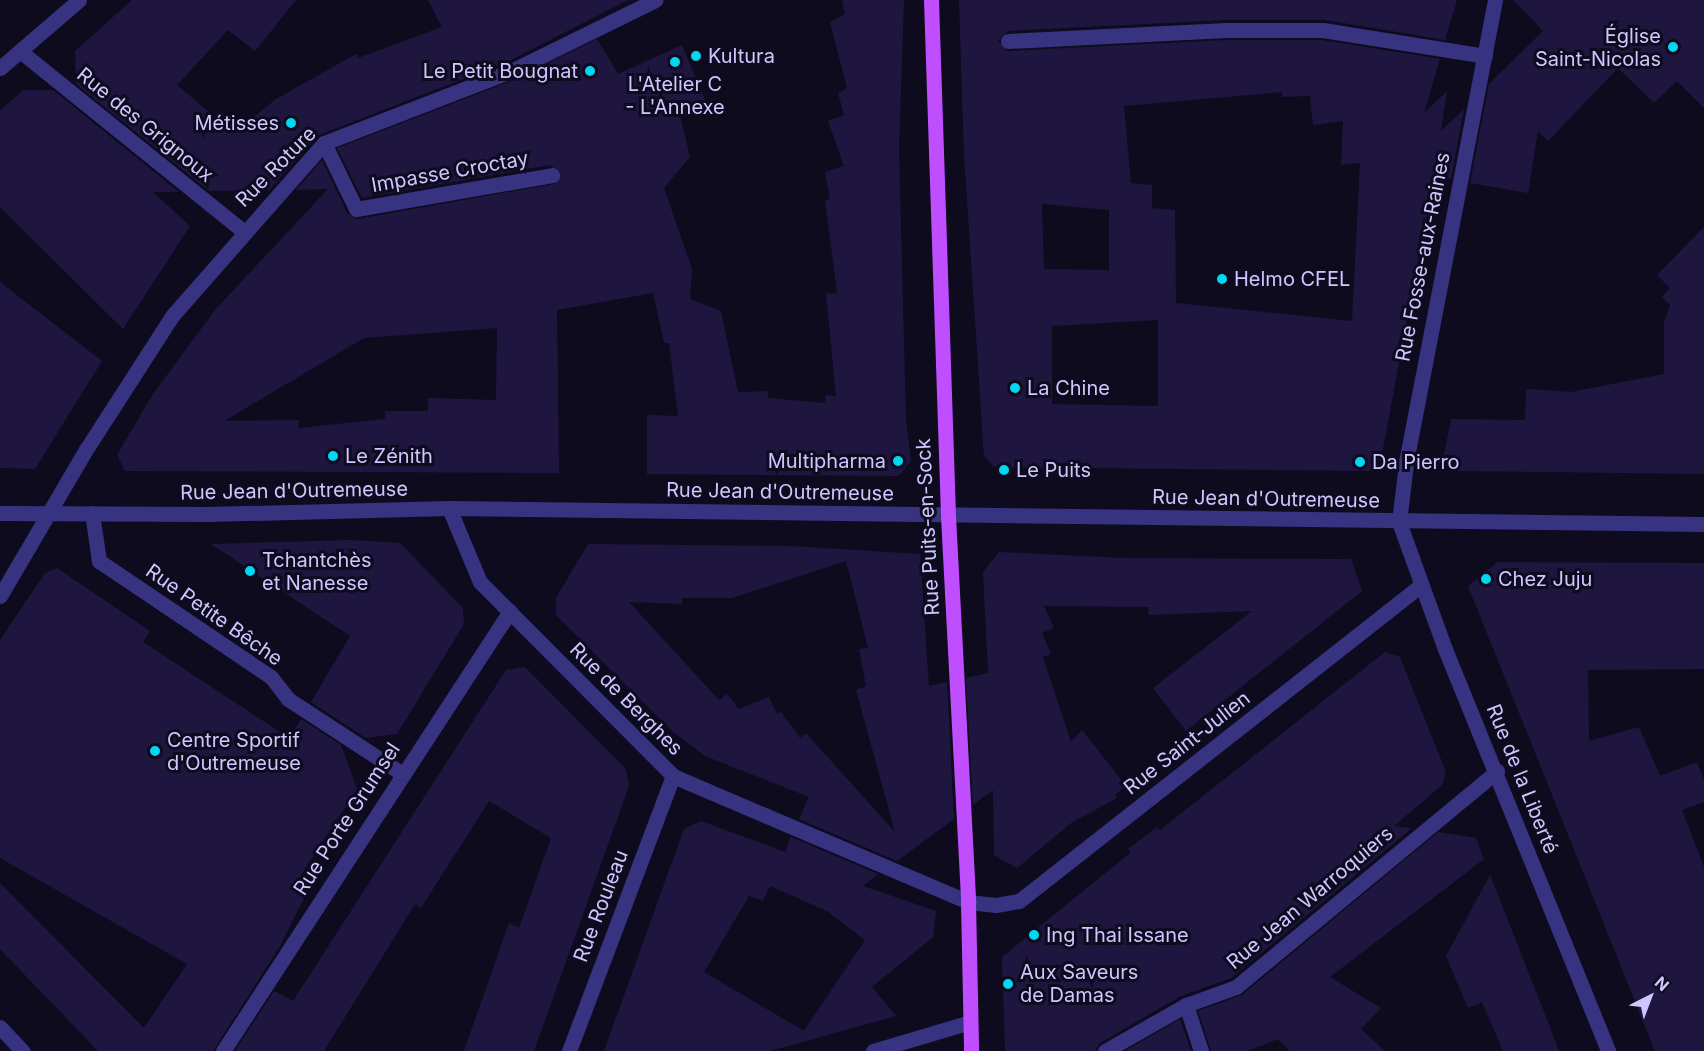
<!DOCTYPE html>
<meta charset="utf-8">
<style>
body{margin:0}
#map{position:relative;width:1704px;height:1051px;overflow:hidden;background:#0e0b1e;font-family:Inter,sans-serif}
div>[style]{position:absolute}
.building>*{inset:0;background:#1f1640}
.minor>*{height:15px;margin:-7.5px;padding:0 7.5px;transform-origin:7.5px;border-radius:7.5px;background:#373380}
.major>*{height:15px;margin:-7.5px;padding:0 7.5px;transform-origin:7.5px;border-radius:7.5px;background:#bf4eff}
.dots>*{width:16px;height:16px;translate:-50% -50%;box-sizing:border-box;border:3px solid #0e0b1e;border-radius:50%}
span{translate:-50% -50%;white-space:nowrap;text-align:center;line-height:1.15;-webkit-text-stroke:6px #0e0b1e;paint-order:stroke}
.poi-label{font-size:20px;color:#cec7ff}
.right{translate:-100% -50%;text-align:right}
.left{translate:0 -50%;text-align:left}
.street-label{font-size:20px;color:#cec7ff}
.north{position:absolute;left:1620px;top:967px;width:60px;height:60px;-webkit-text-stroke:4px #0e0b1e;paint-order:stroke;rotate:42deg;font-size:16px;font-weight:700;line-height:24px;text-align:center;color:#cec7ff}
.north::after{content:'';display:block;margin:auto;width:21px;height:27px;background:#cec7ff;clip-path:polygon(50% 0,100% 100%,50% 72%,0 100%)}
</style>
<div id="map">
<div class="building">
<i style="clip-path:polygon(132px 0,296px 0,255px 51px,228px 30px,177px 85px,234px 133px,276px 99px,356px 54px,358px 58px,442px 27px,428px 0,628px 0,507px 62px,319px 135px,269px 190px,209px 191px,76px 84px,75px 51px)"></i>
<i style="clip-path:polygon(evenodd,842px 0,904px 0,899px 149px,906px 421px,911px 461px,898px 476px,647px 474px,647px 415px,678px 416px,669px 343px,664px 343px,653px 293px,557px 310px,559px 473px,125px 471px,117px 455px,153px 394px,215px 310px,328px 189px,296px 190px,322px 160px,347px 213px,357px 219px,554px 184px,561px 173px,550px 165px,362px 198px,337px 148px,514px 80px,597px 39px,618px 74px,682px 45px,705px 100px,679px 111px,690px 157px,664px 188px,692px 269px,690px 299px,721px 311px,738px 392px,768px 391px,768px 398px,825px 403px,826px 395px,836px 396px,826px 294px,837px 293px,825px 200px,830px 199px,825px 172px,844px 166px,828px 121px,844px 115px,838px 93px,847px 88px,830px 22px,845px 14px,842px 0,497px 328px,496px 400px,428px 398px,428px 411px,385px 411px,385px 419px,298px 428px,299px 420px,224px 421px,364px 338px,497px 328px)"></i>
<i style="clip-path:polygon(evenodd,959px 0,1457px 0,1445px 40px,1325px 20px,1226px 20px,1008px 31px,998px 41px,1008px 51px,1226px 40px,1322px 40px,1440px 59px,1424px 113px,1447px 91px,1441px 131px,1464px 109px,1451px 179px,1434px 176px,1381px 459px,1369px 471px,994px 467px,984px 456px,964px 155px,959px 0,1282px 92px,1282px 97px,1310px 96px,1313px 125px,1343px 121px,1341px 165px,1360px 163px,1352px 321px,1176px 303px,1175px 210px,1152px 208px,1152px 185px,1131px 183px,1124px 106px,1282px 92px,959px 0,1042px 204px,1109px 210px,1109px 270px,1044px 269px,1042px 204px,959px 0,1158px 320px,1158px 406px,1052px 404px,1052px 326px,1158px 320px)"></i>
<i style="clip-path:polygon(1513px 0,1704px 0,1704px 108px,1677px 81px,1654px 103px,1618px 68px,1548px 141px,1538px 131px,1528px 193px,1470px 183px,1489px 84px,1543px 31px)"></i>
<i style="clip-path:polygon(23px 90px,53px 90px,179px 192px,153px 192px,190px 226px,123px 329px,0 207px,0 111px)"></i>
<i style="clip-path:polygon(1704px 227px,1704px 474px,1455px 471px,1444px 455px,1451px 419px,1525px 420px,1526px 389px,1571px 392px,1664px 374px,1664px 322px,1670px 305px,1662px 297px,1670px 288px,1657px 275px)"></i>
<i style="clip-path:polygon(0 282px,102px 361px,35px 469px,0 468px)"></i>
<i style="clip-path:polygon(350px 540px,400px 543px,463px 608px,464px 624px,397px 734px,366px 738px,311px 702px,350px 636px,211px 544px)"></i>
<i style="clip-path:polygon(evenodd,588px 544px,789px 546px,920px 554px,929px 686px,947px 682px,954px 819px,897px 861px,799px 819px,809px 797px,705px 756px,672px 731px,556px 615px,556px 598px,588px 544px,846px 561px,868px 648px,859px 649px,866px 686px,856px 690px,895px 832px,806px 733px,800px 738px,781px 712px,777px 714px,769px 697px,739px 709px,727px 694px,719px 700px,629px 602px,682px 604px,682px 598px,732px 598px,846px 561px)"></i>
<i style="clip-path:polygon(999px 552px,1123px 558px,1351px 559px,1362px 591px,1186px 731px,1153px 688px,1252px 611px,1148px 615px,1149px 607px,1044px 606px,1054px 628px,1042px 633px,1051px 654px,1043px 657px,1071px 742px,1082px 730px,1126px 786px,1115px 795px,1117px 798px,1071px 823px,1017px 868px,994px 855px,993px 790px,973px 805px,966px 678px,988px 673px,983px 572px)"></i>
<i style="clip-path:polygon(1498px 562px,1704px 563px,1704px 669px,1588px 670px,1589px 741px,1639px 727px,1660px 776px,1697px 762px,1704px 780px,1704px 802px,1682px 810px,1704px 867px,1704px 1051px,1655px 1051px,1468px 586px)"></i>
<i style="clip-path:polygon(57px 568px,150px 631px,143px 642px,289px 738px,301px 719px,341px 745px,357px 789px,295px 884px,306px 894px,280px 946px,213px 1051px,98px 1051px,0 949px,0 883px,144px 1028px,187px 964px,0 858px,0 640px,45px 573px)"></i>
<i style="clip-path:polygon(1385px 652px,1400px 657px,1446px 772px,1442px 785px,1394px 826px,1412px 828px,1231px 978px,1181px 996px,1100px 1043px,1095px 1051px,1005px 1051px,1002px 957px,1130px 853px,1128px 849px,1157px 827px,1160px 830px)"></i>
<i style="clip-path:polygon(525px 667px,626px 769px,629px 786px,534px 1051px,464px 1051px,509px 923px,519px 928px,551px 838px,489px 801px,421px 908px,415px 904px,324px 1051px,235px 1051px,274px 991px,293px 1001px,506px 670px)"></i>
<i style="clip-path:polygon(evenodd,701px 821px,785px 852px,791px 837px,878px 874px,863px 886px,936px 911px,933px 937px,872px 987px,896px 1016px,770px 1051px,604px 1051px,684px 829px,701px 821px,770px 886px,827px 911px,865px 940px,804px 1031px,704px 972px,749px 896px,763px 901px,770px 886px)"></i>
<i style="clip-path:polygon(1438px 832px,1476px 838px,1484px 859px,1330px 977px,1381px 1008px,1361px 1029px,1385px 1051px,1290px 1051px,1278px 1039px,1248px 1051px,1211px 1051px,1198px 1011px,1242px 995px)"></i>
<i style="clip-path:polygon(1490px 875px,1548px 1022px,1559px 1051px,1503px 1051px,1482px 1002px,1468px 1008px,1446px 956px)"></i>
<i style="clip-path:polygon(1180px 1019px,1191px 1051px,1125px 1051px)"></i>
</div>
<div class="minor">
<i style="left:1495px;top:0;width:472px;rotate:100.9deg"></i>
<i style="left:1406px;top:464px;width:58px;rotate:96.9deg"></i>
<i style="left:1399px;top:522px;width:135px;rotate:70.1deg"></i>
<i style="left:1445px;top:649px;width:434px;rotate:67.9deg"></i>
<i style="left:1008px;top:41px;width:218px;rotate:-2.9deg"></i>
<i style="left:1226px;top:30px;width:97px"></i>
<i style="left:1323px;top:30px;width:164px;rotate:9.1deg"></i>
<i style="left:20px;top:51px;width:287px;rotate:38.9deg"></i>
<i style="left:0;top:68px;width:104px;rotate:-40.7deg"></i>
<i style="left:324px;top:143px;width:73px;rotate:64.1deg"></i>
<i style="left:356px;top:209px;width:199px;rotate:-9.8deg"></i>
<i style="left:449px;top:508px;width:80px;rotate:67.3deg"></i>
<i style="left:480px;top:582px;width:274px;rotate:45.1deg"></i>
<i style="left:673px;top:776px;width:321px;rotate:23.1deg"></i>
<i style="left:968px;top:902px;width:28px;rotate:6deg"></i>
<i style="left:996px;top:905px;width:23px;rotate:-10deg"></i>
<i style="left:1019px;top:901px;width:510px;rotate:-38.15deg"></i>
<i style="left:0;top:513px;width:208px;rotate:0.3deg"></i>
<i style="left:208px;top:514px;width:241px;rotate:-1.4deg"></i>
<i style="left:449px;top:508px;width:1255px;rotate:0.73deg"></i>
<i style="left:92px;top:513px;width:49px;rotate:81.7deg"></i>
<i style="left:99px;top:561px;width:207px;rotate:34deg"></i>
<i style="left:271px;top:677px;width:28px;rotate:52deg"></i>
<i style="left:288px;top:699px;width:135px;rotate:33.2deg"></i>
<i style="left:0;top:596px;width:172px;rotate:-59.6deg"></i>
<i style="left:87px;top:448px;width:157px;rotate:-57.2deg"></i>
<i style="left:172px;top:316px;width:230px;rotate:-48.7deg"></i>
<i style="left:324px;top:143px;width:200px;rotate:-21.1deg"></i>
<i style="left:511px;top:71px;width:161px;rotate:-26.2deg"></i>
<i style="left:1186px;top:1005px;width:48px;rotate:71.9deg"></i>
<i style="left:0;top:1027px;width:33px;rotate:47deg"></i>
<i style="left:223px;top:1051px;width:525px;rotate:-56.88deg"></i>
<i style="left:569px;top:1051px;width:294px;rotate:-69.3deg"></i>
<i style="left:873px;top:1051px;width:101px;rotate:-16.6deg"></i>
<i style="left:1105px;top:1051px;width:93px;rotate:-29.6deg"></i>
<i style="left:1186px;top:1005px;width:53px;rotate:-19.8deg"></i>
<i style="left:1236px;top:987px;width:339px;rotate:-39.6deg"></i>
</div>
<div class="major">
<i style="left:931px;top:0;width:516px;rotate:88.11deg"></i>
<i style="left:948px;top:516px;width:387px;rotate:87deg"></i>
<i style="left:968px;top:902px;width:149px;rotate:88.8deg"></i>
</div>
<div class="dots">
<i style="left:1673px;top:47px;background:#00d7f2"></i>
<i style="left:696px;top:56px;background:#00d7f2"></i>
<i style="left:675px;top:62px;background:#00d7f2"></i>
<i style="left:590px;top:71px;background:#00d7f2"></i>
<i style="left:291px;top:123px;background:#00d7f2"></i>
<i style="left:1222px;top:279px;background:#00d7f2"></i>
<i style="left:1015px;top:388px;background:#00d7f2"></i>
<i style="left:333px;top:456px;background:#00d7f2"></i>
<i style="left:898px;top:461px;background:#00d7f2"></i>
<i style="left:1360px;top:462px;background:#00d7f2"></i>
<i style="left:1004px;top:470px;background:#00d7f2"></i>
<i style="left:250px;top:571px;background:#00d7f2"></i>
<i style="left:1486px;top:579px;background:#00d7f2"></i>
<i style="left:155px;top:751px;background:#00d7f2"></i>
<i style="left:1034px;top:935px;background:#00d7f2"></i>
<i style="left:1008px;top:984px;background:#00d7f2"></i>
</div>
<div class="poi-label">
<span class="right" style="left:1661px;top:48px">Église<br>Saint-Nicolas</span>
<span class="left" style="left:708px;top:56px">Kultura</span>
<span class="right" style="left:578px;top:71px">Le Petit Bougnat</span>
<span style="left:675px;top:96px">L'Atelier C<br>- L'Annexe</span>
<span class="right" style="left:279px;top:123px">Métisses</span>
<span class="left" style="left:1234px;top:279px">Helmo CFEL</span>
<span class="left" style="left:1027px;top:388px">La Chine</span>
<span class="left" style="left:345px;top:456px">Le Zénith</span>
<span class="right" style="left:886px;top:461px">Multipharma</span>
<span class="left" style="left:1372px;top:462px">Da Pierro</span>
<span class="left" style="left:1016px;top:470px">Le Puits</span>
<span class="left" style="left:262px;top:572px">Tchantchès<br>et Nanesse</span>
<span class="left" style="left:1498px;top:579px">Chez Juju</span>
<span class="left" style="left:167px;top:752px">Centre Sportif<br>d'Outremeuse</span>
<span class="left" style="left:1046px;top:935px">Ing Thai Issane</span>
<span class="left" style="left:1020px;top:984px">Aux Saveurs<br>de Damas</span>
</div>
<div class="street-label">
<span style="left:145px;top:125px;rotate:39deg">Rue des Grignoux</span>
<span style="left:276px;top:167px;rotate:-45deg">Rue Roture</span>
<span style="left:450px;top:172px;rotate:-10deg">Impasse Croctay</span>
<span style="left:1423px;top:257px;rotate:-79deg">Rue Fosse-aux-Raines</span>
<span style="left:294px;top:491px;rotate:-1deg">Rue Jean d'Outremeuse</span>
<span style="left:780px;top:492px;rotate:1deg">Rue Jean d'Outremeuse</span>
<span style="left:1266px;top:499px;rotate:1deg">Rue Jean d'Outremeuse</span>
<span style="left:928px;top:527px;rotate:-93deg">Rue Puits-en-Sock</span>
<span style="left:214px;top:615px;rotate:35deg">Rue Petite Bêche</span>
<span style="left:626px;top:699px;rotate:45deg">Rue de Berghes</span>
<span style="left:1187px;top:743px;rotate:-38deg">Rue Saint-Julien</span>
<span style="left:1522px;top:779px;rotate:68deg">Rue de la Liberté</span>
<span style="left:347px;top:819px;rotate:-57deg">Rue Porte Grumsel</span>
<span style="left:1310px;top:898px;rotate:-40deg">Rue Jean Warroquiers</span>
<span style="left:601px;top:906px;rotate:-69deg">Rue Rouleau</span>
</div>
<div class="north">N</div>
</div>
